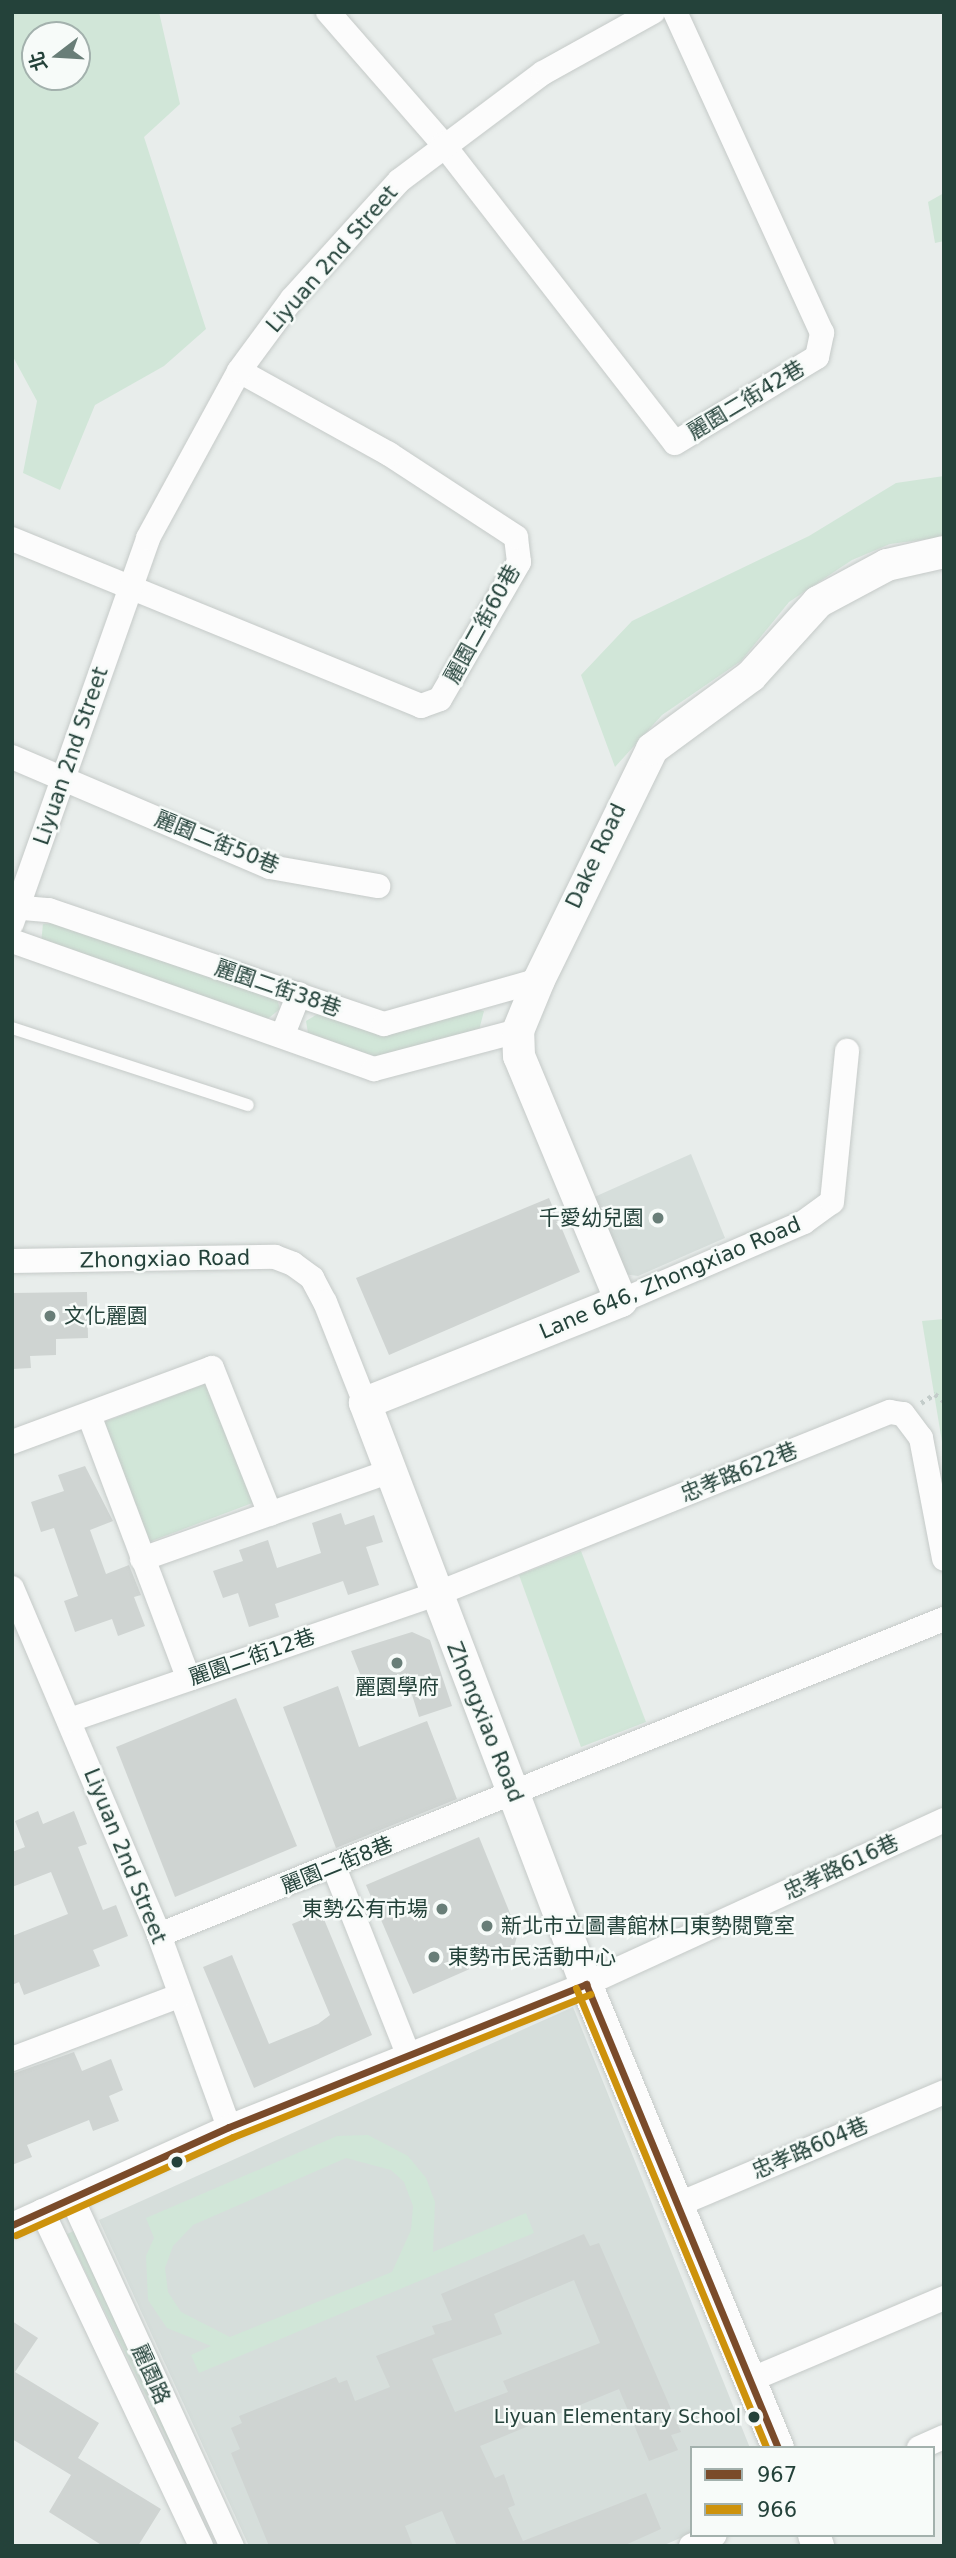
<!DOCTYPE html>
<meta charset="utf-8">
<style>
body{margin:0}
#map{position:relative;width:956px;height:2558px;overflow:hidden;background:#e8edeb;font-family:"DejaVu Sans","Noto Sans TC",sans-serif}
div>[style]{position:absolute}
.built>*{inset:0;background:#d6dedb}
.green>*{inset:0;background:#d1e6d8}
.building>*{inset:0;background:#cfd4d2}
.path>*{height:4.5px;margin-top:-2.25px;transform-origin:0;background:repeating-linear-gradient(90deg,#c3ccca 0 3.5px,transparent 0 8.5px)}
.roads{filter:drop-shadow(0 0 2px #c5cac8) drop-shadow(0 0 2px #c5cac8)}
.service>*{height:12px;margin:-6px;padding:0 6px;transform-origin:6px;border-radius:6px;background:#fcfcfc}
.minor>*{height:24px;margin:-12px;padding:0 12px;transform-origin:12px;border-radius:12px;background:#fcfcfc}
.tertiary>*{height:32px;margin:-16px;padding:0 16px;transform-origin:16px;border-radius:16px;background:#fcfcfc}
.bus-1>*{height:7px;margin:-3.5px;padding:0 3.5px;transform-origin:3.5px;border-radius:3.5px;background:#7a4b2a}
.bus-2>*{height:7px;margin:-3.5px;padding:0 3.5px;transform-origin:3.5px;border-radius:3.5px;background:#cd920c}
.dots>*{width:19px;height:19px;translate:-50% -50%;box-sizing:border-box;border:4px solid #f7fbf9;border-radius:50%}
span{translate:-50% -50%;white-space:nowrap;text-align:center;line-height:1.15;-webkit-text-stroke:5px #f7fbf9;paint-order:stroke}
.bus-label{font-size:19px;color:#24423a}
.right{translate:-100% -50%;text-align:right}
.street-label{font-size:21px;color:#24423a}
.poi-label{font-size:21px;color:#24423a}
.left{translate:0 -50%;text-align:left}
.frame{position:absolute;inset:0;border:14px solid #24423a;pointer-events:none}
.legend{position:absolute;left:690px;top:2446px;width:245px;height:91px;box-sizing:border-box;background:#f7fbf9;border:2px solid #a3b1ad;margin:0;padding:9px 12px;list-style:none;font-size:21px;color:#24423a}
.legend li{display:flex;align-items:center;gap:14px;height:35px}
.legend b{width:35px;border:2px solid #a3b1ad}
.north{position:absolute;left:21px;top:21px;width:70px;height:70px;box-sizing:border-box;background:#f7fbf9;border:2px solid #a3b1ad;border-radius:50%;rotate:253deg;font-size:19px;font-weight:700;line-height:28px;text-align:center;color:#24423a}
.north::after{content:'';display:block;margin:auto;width:24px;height:32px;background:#697e78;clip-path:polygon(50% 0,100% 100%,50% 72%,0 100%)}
</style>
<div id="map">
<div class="built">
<i style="clip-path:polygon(691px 1154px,725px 1238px,638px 1276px,623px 1274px,592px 1198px)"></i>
<i style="clip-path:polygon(573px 2007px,750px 2448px,692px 2448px,692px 2533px,662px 2546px,249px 2546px,99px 2220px)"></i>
</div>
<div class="green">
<i style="clip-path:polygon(evenodd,12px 12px,159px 12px,180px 104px,144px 137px,206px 329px,164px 366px,95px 405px,60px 490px,23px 473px,37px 401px,12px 355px,12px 12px,77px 35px,77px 77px,35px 77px,35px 35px,77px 35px)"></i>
<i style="clip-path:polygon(944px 193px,944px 241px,935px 243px,928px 202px)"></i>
<i style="clip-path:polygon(944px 476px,944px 537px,890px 544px,852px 560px,789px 602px,741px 661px,662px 715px,615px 767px,581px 675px,632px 621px,809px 536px,896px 483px)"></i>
<i style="clip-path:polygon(52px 923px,277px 999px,280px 1009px,265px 1021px,41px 943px,43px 924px)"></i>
<i style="clip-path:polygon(471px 1008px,484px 1011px,478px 1034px,379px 1058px,308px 1033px,306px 1021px,321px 1012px,370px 1031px)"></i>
<i style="clip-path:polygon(944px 1319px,944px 1454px,922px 1321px)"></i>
<i style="clip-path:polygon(210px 1382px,255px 1502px,149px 1542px,104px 1422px)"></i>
<i style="clip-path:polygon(581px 1551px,646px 1722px,581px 1747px,519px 1575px)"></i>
<i style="clip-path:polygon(evenodd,368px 2135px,408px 2156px,426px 2178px,435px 2202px,433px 2252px,526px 2213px,534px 2233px,199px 2373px,191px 2355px,211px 2346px,167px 2328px,148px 2300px,146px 2256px,154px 2238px,146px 2218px,337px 2136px,368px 2135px,346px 2158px,391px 2170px,404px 2182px,413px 2206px,411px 2230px,392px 2272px,230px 2337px,181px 2312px,168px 2292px,165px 2268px,173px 2246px,193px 2225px,346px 2158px)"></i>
<i style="clip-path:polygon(78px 2229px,194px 2480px,192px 2490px,67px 2234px)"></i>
</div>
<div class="building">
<i style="clip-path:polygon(549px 1198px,580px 1272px,389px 1355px,356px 1278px)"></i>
<i style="clip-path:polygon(87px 1292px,88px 1338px,56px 1339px,56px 1355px,30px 1356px,31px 1368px,12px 1369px,12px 1293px)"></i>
<i style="clip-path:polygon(85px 1466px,113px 1521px,90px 1530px,106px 1574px,129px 1565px,141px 1595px,134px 1597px,145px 1626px,118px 1636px,112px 1619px,75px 1632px,64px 1601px,78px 1596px,54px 1528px,41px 1532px,31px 1502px,64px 1491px,58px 1475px)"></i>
<i style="clip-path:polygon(341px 1513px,345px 1525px,374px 1515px,383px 1542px,366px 1547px,379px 1585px,348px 1595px,343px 1581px,275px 1604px,279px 1617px,249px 1627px,238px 1593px,223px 1598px,213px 1571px,243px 1561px,239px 1550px,268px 1540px,277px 1568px,321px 1553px,312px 1523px)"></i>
<i style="clip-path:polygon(412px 1632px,430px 1640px,452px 1706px,419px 1717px,406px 1676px,366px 1689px,351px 1651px)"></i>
<i style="clip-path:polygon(338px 1686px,359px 1747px,427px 1721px,457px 1799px,336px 1848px,283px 1707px)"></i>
<i style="clip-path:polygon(236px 1698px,297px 1846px,175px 1897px,116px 1747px)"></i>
<i style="clip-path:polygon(38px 1811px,43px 1824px,74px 1811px,87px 1844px,78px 1847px,103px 1910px,116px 1905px,128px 1936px,93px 1950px,100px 1966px,24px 1995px,19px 1982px,12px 1985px,12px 1936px,68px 1914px,51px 1872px,12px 1887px,12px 1852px,25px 1847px,15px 1821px)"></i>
<i style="clip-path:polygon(479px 1837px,518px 1933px,513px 1950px,413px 1994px,366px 1885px)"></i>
<i style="clip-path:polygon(321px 1912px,372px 2035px,254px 2088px,203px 1967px,232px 1955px,269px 2044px,318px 2024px,330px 2015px,292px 1924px)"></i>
<i style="clip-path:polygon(74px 2052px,82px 2071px,111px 2059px,123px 2090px,109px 2096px,119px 2121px,93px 2131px,89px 2120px,27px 2145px,32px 2157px,12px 2165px,12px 2074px)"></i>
<i style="clip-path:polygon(evenodd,584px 2234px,590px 2246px,599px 2243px,681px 2432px,671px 2435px,678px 2450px,649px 2461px,619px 2389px,480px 2446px,495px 2478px,504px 2474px,515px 2505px,508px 2508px,523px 2541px,646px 2493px,661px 2529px,623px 2546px,457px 2546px,442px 2511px,405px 2526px,413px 2546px,269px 2546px,231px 2453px,240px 2449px,231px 2428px,242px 2423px,239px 2416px,336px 2377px,339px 2383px,347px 2380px,355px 2401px,390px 2387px,376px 2356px,435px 2334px,432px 2326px,452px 2320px,441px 2294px,584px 2234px,574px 2280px,600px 2343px,503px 2381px,508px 2392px,455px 2412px,432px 2359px,502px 2334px,494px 2314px,574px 2280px)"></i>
<i style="clip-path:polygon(12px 2321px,38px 2338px,15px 2372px,99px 2423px,78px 2458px,161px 2509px,138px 2546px,103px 2546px,49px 2512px,71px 2475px,12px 2439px)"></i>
</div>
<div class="path">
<i style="left:921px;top:1403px;width:17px;rotate:-33deg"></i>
<i style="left:935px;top:1394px;width:11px;rotate:38deg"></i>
</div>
<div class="roads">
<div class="service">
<i style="left:12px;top:1028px;width:248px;rotate:18.1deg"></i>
</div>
<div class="minor">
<i style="left:328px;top:12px;width:175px;rotate:48.9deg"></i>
<i style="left:443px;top:144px;width:378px;rotate:52.2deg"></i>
<i style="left:675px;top:443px;width:166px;rotate:-31.2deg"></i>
<i style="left:817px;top:357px;width:25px;rotate:-78deg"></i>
<i style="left:822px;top:333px;width:353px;rotate:-114.6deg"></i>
<i style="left:12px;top:539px;width:442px;rotate:22.2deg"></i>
<i style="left:421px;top:706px;width:20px;rotate:-20deg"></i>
<i style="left:440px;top:699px;width:158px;rotate:-60deg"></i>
<i style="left:519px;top:562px;width:25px;rotate:-97deg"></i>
<i style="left:516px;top:537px;width:152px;rotate:-146.8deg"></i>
<i style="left:389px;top:454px;width:171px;rotate:-151deg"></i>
<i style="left:12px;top:757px;width:280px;rotate:23.1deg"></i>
<i style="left:270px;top:867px;width:110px;rotate:10deg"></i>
<i style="left:12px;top:907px;width:37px;rotate:5deg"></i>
<i style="left:49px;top:910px;width:354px;rotate:18.8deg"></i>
<i style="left:384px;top:1024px;width:161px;rotate:-15.8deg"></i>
<i style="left:12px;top:923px;width:408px;rotate:-70.5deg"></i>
<i style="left:148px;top:538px;width:190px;rotate:-61.4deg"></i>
<i style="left:239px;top:371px;width:89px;rotate:-53.6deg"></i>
<i style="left:292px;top:299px;width:159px;rotate:-47.8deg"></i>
<i style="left:399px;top:181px;width:180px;rotate:-36.9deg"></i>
<i style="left:543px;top:73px;width:126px;rotate:-29deg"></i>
<i style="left:12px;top:941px;width:384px;rotate:19.5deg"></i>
<i style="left:374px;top:1069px;width:149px;rotate:-14.8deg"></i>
<i style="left:283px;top:1034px;width:43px;rotate:-68.2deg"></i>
<i style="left:12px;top:1261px;width:263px;rotate:-0.9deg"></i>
<i style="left:275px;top:1257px;width:19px;rotate:21deg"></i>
<i style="left:293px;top:1264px;width:24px;rotate:36deg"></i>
<i style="left:312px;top:1278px;width:27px;rotate:62deg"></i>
<i style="left:325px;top:1302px;width:109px;rotate:68.4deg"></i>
<i style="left:621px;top:1301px;width:199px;rotate:-23.3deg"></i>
<i style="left:804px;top:1222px;width:34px;rotate:-36deg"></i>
<i style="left:832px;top:1202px;width:152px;rotate:-84.3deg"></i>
<i style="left:89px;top:1415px;width:282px;rotate:69.3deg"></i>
<i style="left:12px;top:1442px;width:213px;rotate:-20.3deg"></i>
<i style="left:212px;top:1368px;width:157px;rotate:68.3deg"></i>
<i style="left:142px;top:1559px;width:263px;rotate:-19.5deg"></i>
<i style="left:12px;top:1588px;width:377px;rotate:67deg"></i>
<i style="left:159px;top:1935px;width:204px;rotate:70deg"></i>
<i style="left:70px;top:1720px;width:385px;rotate:-19deg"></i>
<i style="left:434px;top:1595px;width:491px;rotate:-21.9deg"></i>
<i style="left:890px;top:1412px;width:13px;rotate:9deg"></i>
<i style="left:903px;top:1414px;width:30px;rotate:53deg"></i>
<i style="left:921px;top:1438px;width:123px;rotate:79.2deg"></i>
<i style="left:334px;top:1867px;width:201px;rotate:68.4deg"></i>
<i style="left:159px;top:1935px;width:846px;rotate:-21.93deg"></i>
<i style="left:12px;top:2059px;width:178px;rotate:-20.7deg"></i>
<i style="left:73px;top:2201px;width:380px;rotate:65.3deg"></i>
<i style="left:677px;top:2205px;width:290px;rotate:-22.9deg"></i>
<i style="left:42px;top:2211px;width:371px;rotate:64.6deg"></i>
<i style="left:12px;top:2225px;width:238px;rotate:-24.3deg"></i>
<i style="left:229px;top:2127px;width:385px;rotate:-21.8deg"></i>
<i style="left:586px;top:1984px;width:394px;rotate:-24.6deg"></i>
<i style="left:750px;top:2380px;width:211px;rotate:-22.9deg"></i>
<i style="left:919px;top:2448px;width:27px;rotate:-24deg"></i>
<i style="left:691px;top:2546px;width:26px;rotate:-25deg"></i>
</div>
<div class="tertiary">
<i style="left:778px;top:2448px;width:502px;rotate:-112.48deg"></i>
<i style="left:586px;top:1984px;width:622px;rotate:-110.83deg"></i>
<i style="left:365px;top:1403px;width:276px;rotate:-21.7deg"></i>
<i style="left:621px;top:1301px;width:265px;rotate:-112.6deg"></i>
<i style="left:519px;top:1056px;width:25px;rotate:-92deg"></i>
<i style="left:518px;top:1031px;width:55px;rotate:-67.6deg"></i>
<i style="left:539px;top:980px;width:257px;rotate:-63.9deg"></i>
<i style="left:652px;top:749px;width:123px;rotate:-36.4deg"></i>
<i style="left:751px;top:676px;width:100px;rotate:-47.8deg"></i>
<i style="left:818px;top:602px;width:78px;rotate:-28.2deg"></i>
<i style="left:887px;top:565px;width:58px;rotate:-12.8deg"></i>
<i style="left:814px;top:2535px;width:12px;rotate:70deg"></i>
</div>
</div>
<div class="bus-1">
<i style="left:586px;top:1984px;width:502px;rotate:67.52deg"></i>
<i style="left:12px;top:2225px;width:238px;rotate:-24.3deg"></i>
<i style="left:229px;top:2127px;width:385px;rotate:-21.8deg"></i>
</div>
<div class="bus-2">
<i style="left:576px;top:1988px;width:498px;rotate:67.5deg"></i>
<i style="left:16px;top:2235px;width:238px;rotate:-24.3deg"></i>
<i style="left:233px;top:2137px;width:385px;rotate:-21.8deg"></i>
</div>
<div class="dots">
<i style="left:658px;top:1218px;background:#697e78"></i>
<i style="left:50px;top:1316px;background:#697e78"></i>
<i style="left:397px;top:1663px;background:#697e78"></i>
<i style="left:442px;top:1909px;background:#697e78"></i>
<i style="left:487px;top:1926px;background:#697e78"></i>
<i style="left:434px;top:1957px;background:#697e78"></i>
<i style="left:177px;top:2162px;background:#24423a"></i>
<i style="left:754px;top:2417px;background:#24423a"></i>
</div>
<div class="bus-label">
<span class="right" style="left:741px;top:2417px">Liyuan Elementary School</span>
</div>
<div class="street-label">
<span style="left:332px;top:259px;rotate:-49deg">Liyuan 2nd Street</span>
<span style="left:746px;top:400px;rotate:-31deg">麗園二街42巷</span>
<span style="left:482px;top:624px;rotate:-61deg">麗園二街60巷</span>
<span style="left:71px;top:756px;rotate:-71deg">Liyuan 2nd Street</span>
<span style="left:217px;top:842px;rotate:22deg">麗園二街50巷</span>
<span style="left:596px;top:856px;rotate:-65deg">Dake Road</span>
<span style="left:278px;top:988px;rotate:19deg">麗園二街38巷</span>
<span style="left:165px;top:1259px;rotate:-1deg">Zhongxiao Road</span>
<span style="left:670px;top:1278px;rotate:-23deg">Lane 646, Zhongxiao Road</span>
<span style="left:739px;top:1472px;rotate:-22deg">忠孝路622巷</span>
<span style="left:252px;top:1657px;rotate:-19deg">麗園二街12巷</span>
<span style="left:485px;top:1722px;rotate:68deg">Zhongxiao Road</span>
<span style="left:125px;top:1856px;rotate:68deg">Liyuan 2nd Street</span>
<span style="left:337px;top:1865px;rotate:-22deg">麗園二街8巷</span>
<span style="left:841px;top:1867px;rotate:-25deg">忠孝路616巷</span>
<span style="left:810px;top:2148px;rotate:-23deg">忠孝路604巷</span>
<span style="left:151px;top:2374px;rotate:66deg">麗園路</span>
</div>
<div class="poi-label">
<span class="right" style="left:644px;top:1218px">千愛幼兒園</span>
<span class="left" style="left:64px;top:1316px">文化麗園</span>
<span style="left:397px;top:1687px">麗園學府</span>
<span class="right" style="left:428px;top:1909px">東勢公有市場</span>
<span class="left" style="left:501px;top:1926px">新北市立圖書館林口東勢閱覽室</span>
<span class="left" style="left:448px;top:1957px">東勢市民活動中心</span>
</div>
<div class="frame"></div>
<ul class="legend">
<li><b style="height:9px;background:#7a4b2a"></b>967</li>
<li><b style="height:9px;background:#cd920c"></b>966</li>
</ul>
<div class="north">北</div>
</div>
